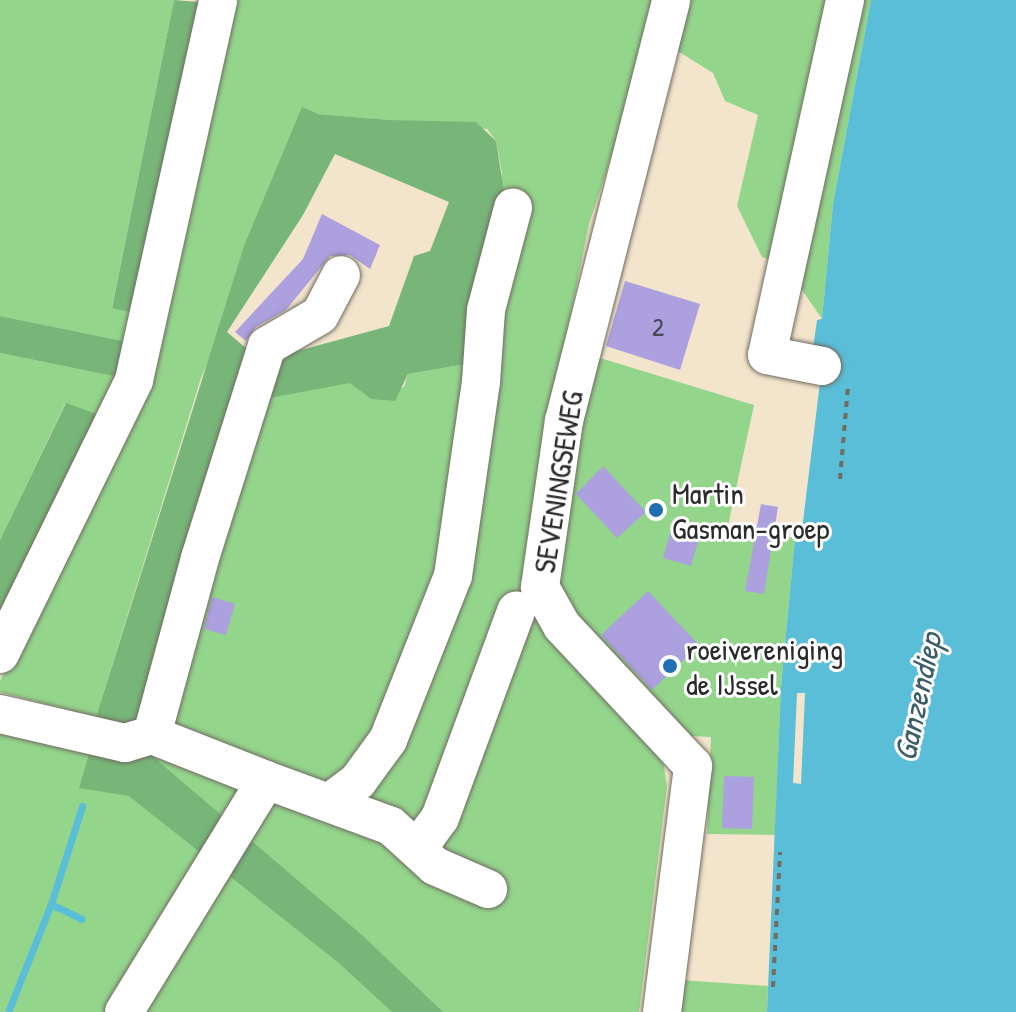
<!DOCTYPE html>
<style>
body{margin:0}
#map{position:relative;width:1016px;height:1012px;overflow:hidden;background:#f3e5cc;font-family:"Patrick Hand",sans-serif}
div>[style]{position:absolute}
.green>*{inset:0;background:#94d58c}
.forest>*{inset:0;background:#77b678}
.water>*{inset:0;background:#5abed8}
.pier>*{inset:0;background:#f3e5cc}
.stream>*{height:7px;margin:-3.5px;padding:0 3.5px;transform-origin:3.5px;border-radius:3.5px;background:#5abed8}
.building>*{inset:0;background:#aca0de}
.path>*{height:4px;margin-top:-2px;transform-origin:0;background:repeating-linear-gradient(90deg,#716c63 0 6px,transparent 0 12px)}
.roads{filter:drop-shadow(0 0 2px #716c63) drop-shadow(0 0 2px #716c63)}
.minor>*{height:38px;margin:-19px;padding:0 19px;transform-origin:19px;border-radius:19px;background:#fff}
.dots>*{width:22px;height:22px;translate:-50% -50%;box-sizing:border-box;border:4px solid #fff;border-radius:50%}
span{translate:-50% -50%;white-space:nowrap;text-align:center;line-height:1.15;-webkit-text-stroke:6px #fff;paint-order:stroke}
.number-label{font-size:26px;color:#4b4858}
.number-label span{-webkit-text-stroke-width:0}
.street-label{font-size:30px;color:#2b2b2b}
.poi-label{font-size:30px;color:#2b2b2b}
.left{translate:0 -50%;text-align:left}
.water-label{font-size:32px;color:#3b5e68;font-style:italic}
</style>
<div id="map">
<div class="green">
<i style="clip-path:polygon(0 0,174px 0,112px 307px,140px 314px,133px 343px,0 316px)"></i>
<i style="clip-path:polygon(226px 0,663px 0,589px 224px,543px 452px,525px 574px,662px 754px,667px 786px,639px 1012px,0 1012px,0 722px,151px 755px,259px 400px,350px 382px,371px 399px,404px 387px,408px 374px,472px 363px,502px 173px,496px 141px,487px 129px,318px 114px,201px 378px,96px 717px,0 692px,0 681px,89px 494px)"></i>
<i style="clip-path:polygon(685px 0,839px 0,782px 263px,762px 257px,737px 206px,758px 115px,725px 101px,713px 73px,673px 48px)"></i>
<i style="clip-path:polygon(855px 0,871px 0,833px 204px,822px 319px,802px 290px,793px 288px)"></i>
<i style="clip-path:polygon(0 353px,122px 378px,105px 417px,65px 404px,0 540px)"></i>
<i style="clip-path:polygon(597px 357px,754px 405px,728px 526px,795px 538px,781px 686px,775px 835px,707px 834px,711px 737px,689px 736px,553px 592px,554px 562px)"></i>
<i style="clip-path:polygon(680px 980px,768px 986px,767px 1012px,675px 1012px)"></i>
</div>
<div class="forest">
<i style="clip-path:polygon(174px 0,210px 3px,140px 314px,112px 308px)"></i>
<i style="clip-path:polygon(302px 107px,318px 114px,389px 120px,476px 122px,496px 141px,505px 198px,472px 363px,408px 374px,395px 401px,371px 399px,350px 383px,259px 400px,272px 358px,389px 326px,414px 256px,430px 251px,449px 202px,335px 154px,303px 215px,227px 332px,254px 355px,135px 726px,96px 717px,244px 246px)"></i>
<i style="clip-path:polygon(0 316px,133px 343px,122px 378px,0 353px)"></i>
<i style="clip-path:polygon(66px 403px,105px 417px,0 637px,0 540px)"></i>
<i style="clip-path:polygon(92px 744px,151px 755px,363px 936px,443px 1012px,392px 1012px,340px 964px,129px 796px,79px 788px)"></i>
</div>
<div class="water">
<i style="clip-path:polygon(871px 0,1016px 0,1016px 1012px,767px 1012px,781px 686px,795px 538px,801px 538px,822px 366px,812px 356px,817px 320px,822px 319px,833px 204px)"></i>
</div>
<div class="pier">
<i style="clip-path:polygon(797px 693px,805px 693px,801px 784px,793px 783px)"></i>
</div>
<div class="stream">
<i style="left:51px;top:904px;width:34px;rotate:26deg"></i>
<i style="left:8px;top:1012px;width:116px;rotate:-68.3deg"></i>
<i style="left:51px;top:904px;width:103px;rotate:-72.4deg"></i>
</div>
<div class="building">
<i style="clip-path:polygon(322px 214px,380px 245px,370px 269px,350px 255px,330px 256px,286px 310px,256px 327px,246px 341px,235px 332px,303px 259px)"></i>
<i style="clip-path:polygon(625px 281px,700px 304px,680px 370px,606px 346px)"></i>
<i style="clip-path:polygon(603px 466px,646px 512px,617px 538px,576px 494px)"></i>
<i style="clip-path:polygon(761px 504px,778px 507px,764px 594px,745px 591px)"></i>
<i style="clip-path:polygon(673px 523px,701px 531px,691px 566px,663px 558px)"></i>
<i style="clip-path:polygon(648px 591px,699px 645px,652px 690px,601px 635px)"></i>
<i style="clip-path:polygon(212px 597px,235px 604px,226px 635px,204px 629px)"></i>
<i style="clip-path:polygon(724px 776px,754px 777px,752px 829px,722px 828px)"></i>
</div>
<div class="path">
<i style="left:840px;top:479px;width:93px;rotate:-85.1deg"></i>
<i style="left:773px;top:987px;width:135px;rotate:-87deg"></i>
</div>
<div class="roads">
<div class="minor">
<i style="left:822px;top:366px;width:56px;rotate:-168.7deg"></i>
<i style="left:767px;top:355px;width:363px;rotate:-77.6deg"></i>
<i style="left:0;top:654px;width:305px;rotate:-63.9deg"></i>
<i style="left:134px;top:380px;width:389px;rotate:-77.5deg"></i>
<i style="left:0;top:714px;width:128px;rotate:13.1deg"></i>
<i style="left:125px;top:743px;width:28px;rotate:-17deg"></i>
<i style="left:266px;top:780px;width:133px;rotate:20.2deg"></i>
<i style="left:391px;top:826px;width:59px;rotate:42.3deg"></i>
<i style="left:435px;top:866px;width:58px;rotate:23.5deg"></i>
<i style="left:329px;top:803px;width:36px;rotate:-37deg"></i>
<i style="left:358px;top:781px;width:51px;rotate:-53.8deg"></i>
<i style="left:388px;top:740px;width:176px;rotate:-68.4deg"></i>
<i style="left:453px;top:576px;width:196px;rotate:-81.8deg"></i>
<i style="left:481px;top:382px;width:72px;rotate:-86deg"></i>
<i style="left:486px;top:310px;width:106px;rotate:-75.2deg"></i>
<i style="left:418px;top:848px;width:37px;rotate:-54deg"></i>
<i style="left:440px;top:818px;width:221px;rotate:-69.8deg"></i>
<i style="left:124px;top:1012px;width:272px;rotate:-58.5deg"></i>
<i style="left:266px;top:780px;width:123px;rotate:-158.5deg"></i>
<i style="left:152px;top:735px;width:183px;rotate:-74.8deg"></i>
<i style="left:200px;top:558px;width:222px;rotate:-72.5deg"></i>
<i style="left:267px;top:346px;width:61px;rotate:-30.3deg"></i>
<i style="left:320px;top:315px;width:45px;rotate:-62.3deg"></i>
<i style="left:662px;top:1012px;width:248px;rotate:-82.8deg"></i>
<i style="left:693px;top:766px;width:192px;rotate:-133.1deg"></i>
<i style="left:562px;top:626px;width:45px;rotate:-119.4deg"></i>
<i style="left:540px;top:587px;width:168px;rotate:-81.8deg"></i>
<i style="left:564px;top:421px;width:434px;rotate:-75.7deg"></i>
</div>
</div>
<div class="dots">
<i style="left:656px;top:510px;background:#1f6fb2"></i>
<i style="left:670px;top:666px;background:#1f6fb2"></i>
</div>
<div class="number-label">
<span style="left:658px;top:327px">2</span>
</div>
<div class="street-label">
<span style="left:558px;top:482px;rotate:-81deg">SEVENINGSEWEG</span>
</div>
<div class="poi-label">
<span class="left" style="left:672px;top:510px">Martin<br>Gasman-groep</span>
<span class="left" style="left:686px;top:666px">roeivereniging<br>de IJssel</span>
</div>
<div class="water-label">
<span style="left:918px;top:697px;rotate:-78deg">Ganzendiep</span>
</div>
</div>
